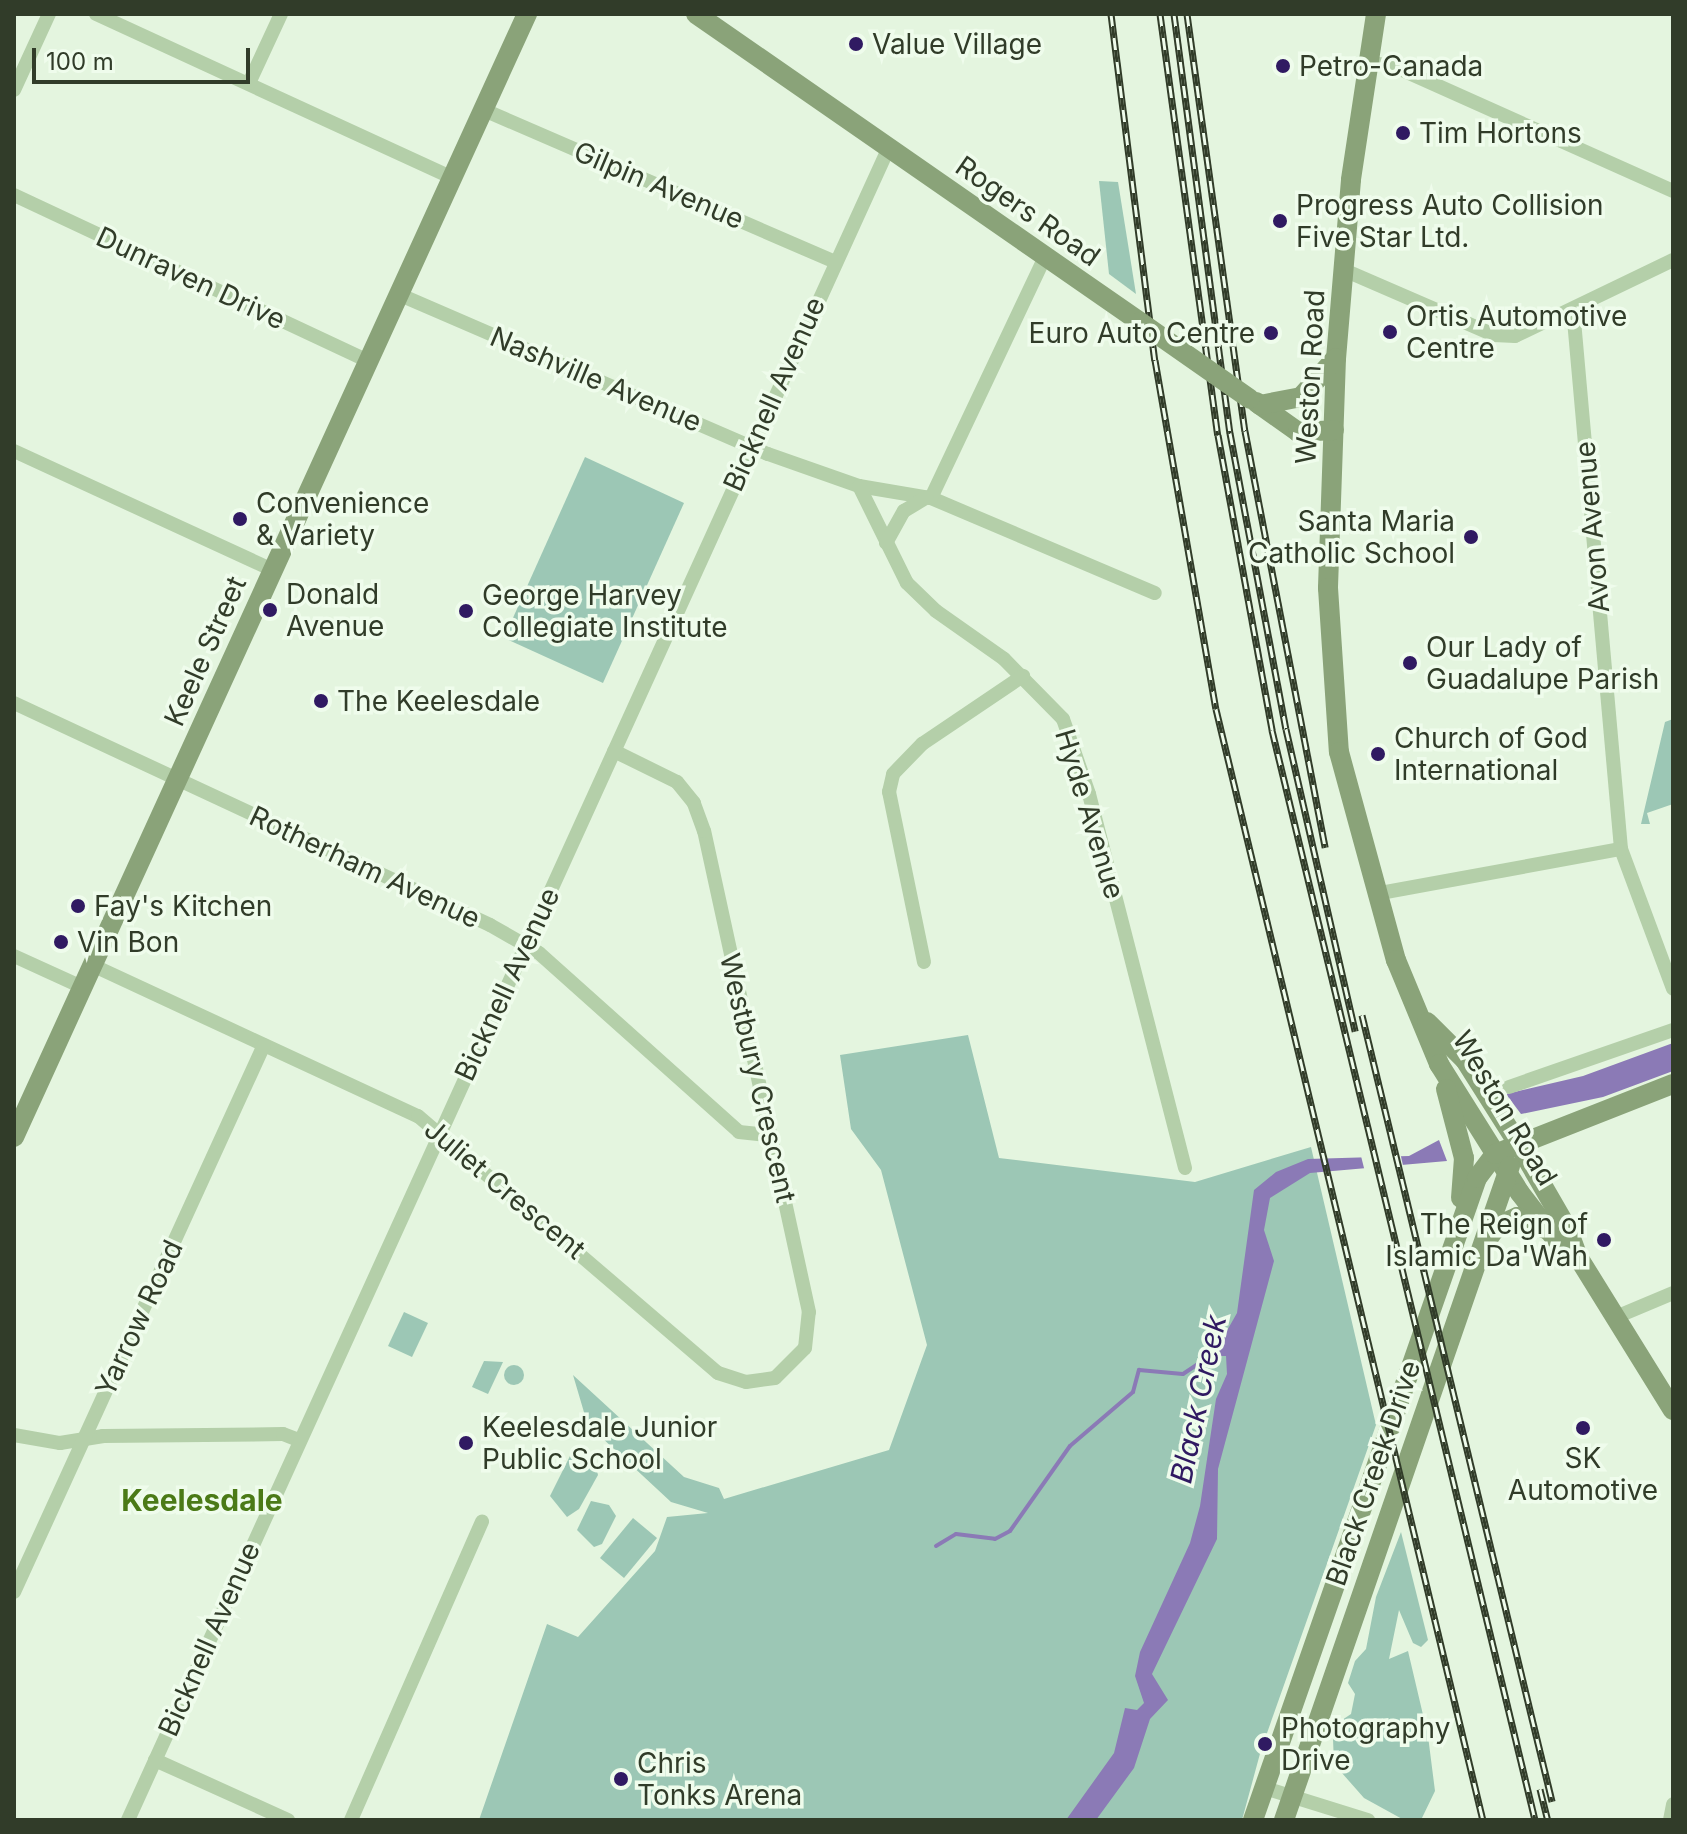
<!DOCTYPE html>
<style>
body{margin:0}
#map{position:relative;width:1687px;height:1834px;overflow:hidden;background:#e4f5df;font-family:Inter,sans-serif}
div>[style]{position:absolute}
.green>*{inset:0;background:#9cc7b5}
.round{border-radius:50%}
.water>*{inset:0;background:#8b7ab6}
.pier>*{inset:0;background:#e4f5df}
.stream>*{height:4px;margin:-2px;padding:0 2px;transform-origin:2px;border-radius:2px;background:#8b7ab6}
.street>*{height:14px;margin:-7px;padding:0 7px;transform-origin:7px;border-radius:7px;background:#b4cfa9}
.secondary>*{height:20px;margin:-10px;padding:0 10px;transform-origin:10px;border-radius:10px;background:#8aa379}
.rail>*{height:7px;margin-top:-3.5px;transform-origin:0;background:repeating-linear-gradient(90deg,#effcec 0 12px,#313c29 0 24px);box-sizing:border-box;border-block:2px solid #313c29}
.secondary-bridge>*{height:20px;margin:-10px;padding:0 10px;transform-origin:10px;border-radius:10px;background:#8aa379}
.dots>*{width:22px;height:22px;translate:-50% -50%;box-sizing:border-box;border:4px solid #effcec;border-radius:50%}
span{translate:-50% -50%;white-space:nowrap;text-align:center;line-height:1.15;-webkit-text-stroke:7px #effcec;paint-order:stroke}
.poi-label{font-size:28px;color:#313c29}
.left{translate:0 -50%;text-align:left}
.right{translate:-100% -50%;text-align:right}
.street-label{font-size:28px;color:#313c29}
.water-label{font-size:30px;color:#301a62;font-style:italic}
.neighbourhood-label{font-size:30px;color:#4b7a17;font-weight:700}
.frame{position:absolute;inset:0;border:16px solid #313c29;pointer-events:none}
.scale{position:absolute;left:32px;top:48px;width:218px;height:36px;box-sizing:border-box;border:4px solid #313c29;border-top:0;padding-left:10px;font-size:24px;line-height:28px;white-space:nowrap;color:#313c29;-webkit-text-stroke:6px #effcec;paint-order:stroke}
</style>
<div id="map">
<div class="green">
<i style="clip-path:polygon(1099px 181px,1118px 182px,1136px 294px,1109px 274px)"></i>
<i style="clip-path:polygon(585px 457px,684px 503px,603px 683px,504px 638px)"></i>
<i style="clip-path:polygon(1673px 719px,1673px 804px,1647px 813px,1650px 824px,1641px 824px,1665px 722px)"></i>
<i style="clip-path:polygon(968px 1035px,999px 1158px,1195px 1182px,1311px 1147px,1376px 1425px,1261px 1750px,1242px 1820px,479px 1820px,547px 1624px,578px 1637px,655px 1551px,667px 1517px,708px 1513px,671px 1502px,600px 1436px,578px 1440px,575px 1435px,586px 1419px,573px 1375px,684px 1477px,719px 1488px,724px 1499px,889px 1450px,927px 1345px,881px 1170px,851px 1129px,840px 1055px)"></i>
<i style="clip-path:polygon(404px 1312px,428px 1323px,412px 1357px,388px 1346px)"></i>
<i style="clip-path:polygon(484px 1361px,503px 1362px,488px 1394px,472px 1387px)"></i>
<i class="round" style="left:504px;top:1365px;width:20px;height:20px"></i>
<i style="clip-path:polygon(572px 1452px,596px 1467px,598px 1475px,579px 1509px,567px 1517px,550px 1496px)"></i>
<i style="clip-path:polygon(591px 1501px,609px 1505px,616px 1516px,602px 1544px,594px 1547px,577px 1530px)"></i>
<i style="clip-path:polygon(633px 1518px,657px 1538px,624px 1578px,600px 1558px)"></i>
<i style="clip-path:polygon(1401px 1532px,1428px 1640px,1421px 1647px,1413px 1643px,1399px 1610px,1389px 1659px,1408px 1651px,1428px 1736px,1435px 1791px,1421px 1820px,1404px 1820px,1364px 1798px,1334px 1764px,1333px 1739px,1339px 1722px,1351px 1714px,1355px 1694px,1348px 1683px,1355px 1661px,1366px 1649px,1376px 1597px)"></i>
</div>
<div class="water">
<i style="clip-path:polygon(1673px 1043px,1673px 1071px,1603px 1097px,1521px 1114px,1506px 1094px,1583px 1076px)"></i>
<i style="clip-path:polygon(1439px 1140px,1447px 1161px,1310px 1173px,1270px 1198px,1264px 1230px,1274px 1261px,1218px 1469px,1217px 1539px,1152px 1674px,1168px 1700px,1150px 1719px,1134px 1768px,1096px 1820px,1066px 1820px,1114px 1753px,1125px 1708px,1137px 1710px,1144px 1703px,1135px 1676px,1140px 1652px,1190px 1543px,1200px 1506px,1216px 1399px,1227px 1374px,1226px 1356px,1218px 1356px,1216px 1350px,1237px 1313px,1254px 1190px,1276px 1172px,1308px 1159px,1409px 1156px)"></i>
</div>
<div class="pier">
<i style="clip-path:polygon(1360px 1152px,1400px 1152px,1404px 1170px,1365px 1172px)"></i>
</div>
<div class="stream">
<i style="left:936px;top:1546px;width:23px;rotate:-31deg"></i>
<i style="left:956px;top:1534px;width:39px;rotate:7deg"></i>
<i style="left:995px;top:1539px;width:17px;rotate:-28deg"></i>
<i style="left:1010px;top:1531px;width:104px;rotate:-54.8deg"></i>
<i style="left:1070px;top:1446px;width:83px;rotate:-40.6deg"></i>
<i style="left:1133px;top:1392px;width:23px;rotate:-75deg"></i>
<i style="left:1139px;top:1370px;width:44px;rotate:5.2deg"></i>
<i style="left:1183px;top:1374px;width:43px;rotate:-33.7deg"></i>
</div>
<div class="street">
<i style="left:96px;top:14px;width:393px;rotate:24.7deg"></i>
<i style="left:1370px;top:62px;width:29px;rotate:12deg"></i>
<i style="left:1398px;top:68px;width:301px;rotate:24.1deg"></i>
<i style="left:249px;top:83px;width:76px;rotate:-65.1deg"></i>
<i style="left:14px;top:90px;width:84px;rotate:-65.3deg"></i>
<i style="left:484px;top:110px;width:380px;rotate:23.4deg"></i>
<i style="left:14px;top:195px;width:392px;rotate:25.1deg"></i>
<i style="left:1344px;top:270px;width:163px;rotate:23.4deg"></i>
<i style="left:1494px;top:335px;width:21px;rotate:3deg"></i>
<i style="left:1515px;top:336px;width:175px;rotate:-25.7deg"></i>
<i style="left:398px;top:294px;width:403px;rotate:23.4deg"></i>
<i style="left:768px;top:454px;width:96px;rotate:19.4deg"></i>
<i style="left:859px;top:486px;width:73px;rotate:9.5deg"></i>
<i style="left:931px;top:498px;width:243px;rotate:23deg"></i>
<i style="left:1573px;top:309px;width:542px;rotate:84.92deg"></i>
<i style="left:1621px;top:849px;width:149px;rotate:69.6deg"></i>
<i style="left:14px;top:451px;width:285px;rotate:24.7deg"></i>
<i style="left:859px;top:486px;width:108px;rotate:63.7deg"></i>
<i style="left:907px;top:583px;width:40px;rotate:44deg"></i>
<i style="left:936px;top:611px;width:83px;rotate:35.2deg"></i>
<i style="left:1004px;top:659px;width:84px;rotate:45.5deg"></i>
<i style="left:1063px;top:719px;width:79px;rotate:70.9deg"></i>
<i style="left:1089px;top:794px;width:386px;rotate:75.6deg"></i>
<i style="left:931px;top:498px;width:267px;rotate:-64.7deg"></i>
<i style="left:886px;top:543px;width:37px;rotate:-61deg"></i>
<i style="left:904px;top:511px;width:26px;rotate:-31deg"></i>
<i style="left:14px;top:703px;width:525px;rotate:25deg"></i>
<i style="left:490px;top:925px;width:56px;rotate:29.7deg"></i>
<i style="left:539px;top:953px;width:268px;rotate:41.8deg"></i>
<i style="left:739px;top:1132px;width:31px;rotate:6deg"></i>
<i style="left:1375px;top:894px;width:250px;rotate:-10.4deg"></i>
<i style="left:14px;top:956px;width:75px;rotate:24.5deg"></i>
<i style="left:924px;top:962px;width:174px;rotate:-101.6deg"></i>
<i style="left:889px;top:792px;width:18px;rotate:-77deg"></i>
<i style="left:893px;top:774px;width:42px;rotate:-46deg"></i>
<i style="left:922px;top:744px;width:122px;rotate:-34deg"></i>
<i style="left:92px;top:965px;width:359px;rotate:24.9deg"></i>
<i style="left:418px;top:1116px;width:395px;rotate:40.6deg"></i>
<i style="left:718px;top:1373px;width:29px;rotate:18deg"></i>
<i style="left:746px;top:1382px;width:29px;rotate:-8deg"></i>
<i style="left:775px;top:1378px;width:42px;rotate:-45deg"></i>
<i style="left:805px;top:1348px;width:36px;rotate:-84deg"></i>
<i style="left:809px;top:1312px;width:492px;rotate:-102.3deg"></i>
<i style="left:704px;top:831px;width:30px;rotate:-110deg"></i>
<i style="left:694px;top:803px;width:27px;rotate:-129deg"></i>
<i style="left:677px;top:782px;width:70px;rotate:-153.8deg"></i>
<i style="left:1509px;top:1087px;width:174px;rotate:-19.2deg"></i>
<i style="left:1616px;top:1317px;width:62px;rotate:-22.8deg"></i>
<i style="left:14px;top:1435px;width:47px;rotate:9.9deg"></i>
<i style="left:60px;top:1443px;width:44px;rotate:-9.2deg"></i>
<i style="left:103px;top:1436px;width:180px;rotate:-0.6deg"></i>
<i style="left:283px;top:1434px;width:17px;rotate:21deg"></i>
<i style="left:14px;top:1592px;width:601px;rotate:-65.44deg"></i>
<i style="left:155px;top:1760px;width:146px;rotate:24.3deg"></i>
<i style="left:1265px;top:1788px;width:108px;rotate:17.3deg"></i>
<i style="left:128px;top:1820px;width:1836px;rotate:-65.54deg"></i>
<i style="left:351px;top:1820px;width:326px;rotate:-66.3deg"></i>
<i style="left:1670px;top:1820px;width:16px;rotate:-79deg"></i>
</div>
<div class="secondary">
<i style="left:696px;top:14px;width:540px;rotate:34.75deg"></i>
<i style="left:1376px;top:14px;width:168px;rotate:98.6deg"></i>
<i style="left:1351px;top:180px;width:179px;rotate:94.8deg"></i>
<i style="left:1336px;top:358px;width:230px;rotate:92deg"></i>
<i style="left:1328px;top:588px;width:164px;rotate:86.2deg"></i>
<i style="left:1339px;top:752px;width:216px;rotate:74.7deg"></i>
<i style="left:1396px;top:960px;width:113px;rotate:67.5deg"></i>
<i style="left:1439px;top:1064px;width:152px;rotate:57.9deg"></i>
<i style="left:1520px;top:1193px;width:56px;rotate:52.3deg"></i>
<i style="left:1554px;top:1237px;width:31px;rotate:40deg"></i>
<i style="left:1256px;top:402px;width:52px;rotate:35.5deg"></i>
<i style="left:1298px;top:432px;width:36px;rotate:-3deg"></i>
<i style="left:1260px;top:405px;width:42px;rotate:-11deg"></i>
<i style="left:1301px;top:397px;width:52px;rotate:-48.1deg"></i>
<i style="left:1427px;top:1022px;width:54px;rotate:45deg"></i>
<i style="left:1465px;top:1060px;width:101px;rotate:57.6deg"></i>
<i style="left:1519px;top:1145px;width:98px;rotate:60deg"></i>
<i style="left:1568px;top:1230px;width:29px;rotate:70deg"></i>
<i style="left:1578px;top:1257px;width:180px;rotate:58.2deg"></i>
<i style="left:1446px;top:1089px;width:71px;rotate:75.4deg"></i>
<i style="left:1464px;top:1158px;width:40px;rotate:94.3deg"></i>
<i style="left:14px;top:1137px;width:1235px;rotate:-65.45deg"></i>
<i style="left:1487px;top:1240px;width:17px;rotate:-54deg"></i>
<i style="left:1497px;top:1226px;width:22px;rotate:-24deg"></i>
<i style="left:1517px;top:1217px;width:33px;rotate:23deg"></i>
<i style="left:1253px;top:1820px;width:680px;rotate:-70.77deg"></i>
<i style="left:1477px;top:1178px;width:30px;rotate:-53deg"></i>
<i style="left:1495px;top:1154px;width:191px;rotate:-21.5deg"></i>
<i style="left:1284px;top:1820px;width:692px;rotate:-70.94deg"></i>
</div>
<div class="rail">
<i style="left:1111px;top:14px;width:349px;rotate:82.8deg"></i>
<i style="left:1155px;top:360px;width:354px;rotate:80.1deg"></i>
<i style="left:1216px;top:709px;width:1143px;rotate:76.49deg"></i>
<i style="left:1160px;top:14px;width:425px;rotate:82.2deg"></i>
<i style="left:1218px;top:435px;width:300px;rotate:79.6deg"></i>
<i style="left:1272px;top:730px;width:1121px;rotate:76.43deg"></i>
<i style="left:1174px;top:14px;width:423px;rotate:82.4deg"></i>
<i style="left:1230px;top:433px;width:301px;rotate:79.3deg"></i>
<i style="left:1286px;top:729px;width:310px;rotate:77.1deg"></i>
<i style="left:1187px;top:14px;width:421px;rotate:82.1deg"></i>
<i style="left:1245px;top:431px;width:424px;rotate:79.1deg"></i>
<i style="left:1362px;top:1015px;width:809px;rotate:76.41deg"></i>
<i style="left:1540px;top:1789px;width:32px;rotate:76deg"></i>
</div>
<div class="secondary-bridge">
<i style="left:1140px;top:322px;width:134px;rotate:35deg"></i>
</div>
<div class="dots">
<i style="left:856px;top:44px;background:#301a62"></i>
<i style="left:1283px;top:66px;background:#301a62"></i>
<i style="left:1403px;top:133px;background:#301a62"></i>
<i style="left:1280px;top:221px;background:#301a62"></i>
<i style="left:1390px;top:332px;background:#301a62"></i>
<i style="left:1271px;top:333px;background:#301a62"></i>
<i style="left:240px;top:519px;background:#301a62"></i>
<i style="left:1471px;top:537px;background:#301a62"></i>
<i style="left:270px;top:610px;background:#301a62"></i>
<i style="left:466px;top:611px;background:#301a62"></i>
<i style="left:1410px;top:663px;background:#301a62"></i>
<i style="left:321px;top:701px;background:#301a62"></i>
<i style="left:1378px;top:754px;background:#301a62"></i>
<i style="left:78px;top:906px;background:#301a62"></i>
<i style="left:61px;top:942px;background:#301a62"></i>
<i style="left:1604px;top:1240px;background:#301a62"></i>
<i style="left:1583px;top:1428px;background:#301a62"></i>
<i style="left:466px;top:1443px;background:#301a62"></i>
<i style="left:1265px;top:1744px;background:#301a62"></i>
<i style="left:621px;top:1779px;background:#301a62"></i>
</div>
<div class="poi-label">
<span class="left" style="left:872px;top:44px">Value Village</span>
<span class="left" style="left:1299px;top:66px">Petro-Canada</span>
<span class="left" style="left:1419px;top:133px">Tim Hortons</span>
<span class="left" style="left:1296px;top:221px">Progress Auto Collision<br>Five Star Ltd.</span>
<span class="left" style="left:1406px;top:332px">Ortis Automotive<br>Centre</span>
<span class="right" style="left:1255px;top:333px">Euro Auto Centre</span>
<span class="left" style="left:256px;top:519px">Convenience<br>&amp; Variety</span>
<span class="right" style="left:1455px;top:537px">Santa Maria<br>Catholic School</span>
<span class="left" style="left:286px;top:610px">Donald<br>Avenue</span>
<span class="left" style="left:482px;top:611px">George Harvey<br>Collegiate Institute</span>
<span class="left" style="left:1426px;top:663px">Our Lady of<br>Guadalupe Parish</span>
<span class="left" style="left:337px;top:701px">The Keelesdale</span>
<span class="left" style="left:1394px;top:754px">Church of God<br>International</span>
<span class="left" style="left:94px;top:906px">Fay's Kitchen</span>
<span class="left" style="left:77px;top:942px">Vin Bon</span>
<span class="right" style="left:1588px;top:1240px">The Reign of<br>Islamic Da'Wah</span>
<span class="left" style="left:482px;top:1443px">Keelesdale Junior<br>Public School</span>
<span style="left:1583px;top:1474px">SK<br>Automotive</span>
<span class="left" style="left:1281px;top:1744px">Photography<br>Drive</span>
<span class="left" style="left:637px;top:1779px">Chris<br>Tonks Arena</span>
</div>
<div class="street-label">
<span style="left:659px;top:185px;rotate:23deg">Gilpin Avenue</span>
<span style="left:1028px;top:211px;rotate:35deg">Rogers Road</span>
<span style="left:191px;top:278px;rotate:25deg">Dunraven Drive</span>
<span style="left:1310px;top:377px;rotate:-87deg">Weston Road</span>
<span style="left:596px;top:379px;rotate:23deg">Nashville Avenue</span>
<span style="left:774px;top:394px;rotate:-66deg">Bicknell Avenue</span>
<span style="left:1592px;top:527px;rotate:-95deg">Avon Avenue</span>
<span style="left:205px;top:651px;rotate:-66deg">Keele Street</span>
<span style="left:1090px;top:814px;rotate:73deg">Hyde Avenue</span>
<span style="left:365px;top:867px;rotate:25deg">Rotherham Avenue</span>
<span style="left:507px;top:984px;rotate:-65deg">Bicknell Avenue</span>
<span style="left:758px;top:1078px;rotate:77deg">Westbury Crescent</span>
<span style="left:1505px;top:1108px;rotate:59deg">Weston Road</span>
<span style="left:505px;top:1189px;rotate:40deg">Juliet Crescent</span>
<span style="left:139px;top:1318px;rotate:-65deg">Yarrow Road</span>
<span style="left:1373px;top:1473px;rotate:-71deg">Black Creek Drive</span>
<span style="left:209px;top:1639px;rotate:-66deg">Bicknell Avenue</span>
</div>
<div class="water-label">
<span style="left:1198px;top:1399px;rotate:-78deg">Black Creek</span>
</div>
<div class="neighbourhood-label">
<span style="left:202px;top:1500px">Keelesdale</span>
</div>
<div class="frame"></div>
<div class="scale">100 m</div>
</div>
